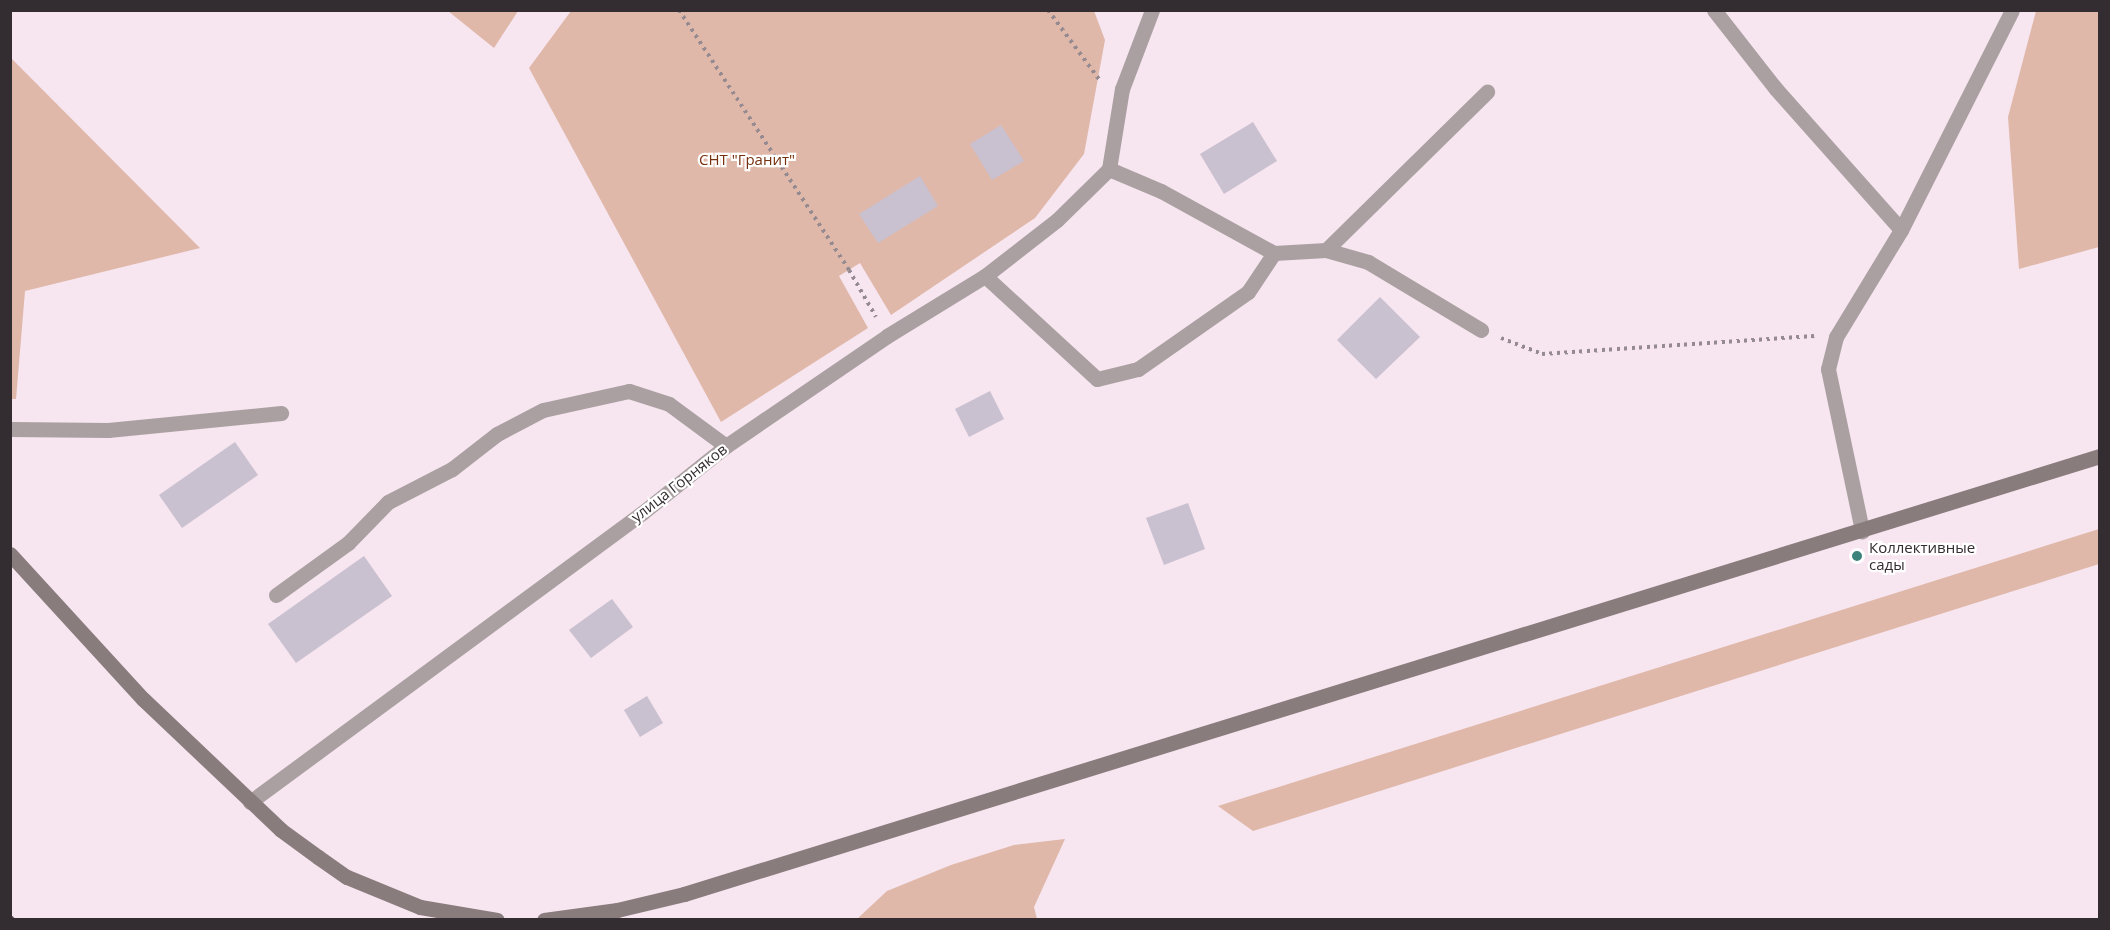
<!DOCTYPE html>
<meta charset="utf-8">
<style>
body{margin:0}
#map{position:relative;width:2110px;height:930px;overflow:hidden;background:#f7e5f0;font-family:"Open Sans",sans-serif}
div>[style]{position:absolute}
.green>*{inset:0;background:#dfb8a9}
.building>*{inset:0;background:#c9c0d0}
.path>*{height:4px;margin-top:-2px;transform-origin:0;background:repeating-linear-gradient(90deg,#968a91 0 3px,transparent 0 7.5px)}
.lane>*{height:15px;margin:-7.5px;padding:0 7.5px;transform-origin:7.5px;border-radius:7.5px;background:#aaa0a1}
.street>*{height:15px;margin:-7.5px;padding:0 7.5px;transform-origin:7.5px;border-radius:7.5px;background:#aaa0a1}
.secondary>*{height:15px;margin:-7.5px;padding:0 7.5px;transform-origin:7.5px;border-radius:7.5px;background:#897c7d}
.rail>*{height:7px;margin-top:-3.5px;transform-origin:0;background:repeating-linear-gradient(90deg,#fff 0 14px,#4d454a 0 28px);box-sizing:border-box;border-block:2px solid #4d454a}
.dots>*{width:16px;height:16px;translate:-50% -50%;box-sizing:border-box;border:3px solid #fff;border-radius:50%}
span{translate:-50% -50%;white-space:nowrap;text-align:center;line-height:1.15;-webkit-text-stroke:4.5px #fff;paint-order:stroke}
.park-label{font-size:15px;color:#76300e}
.street-label{font-size:15px;color:#332c30}
.poi-label{font-size:15px;color:#332c30}
.left{translate:0 -50%;text-align:left}
.frame{position:absolute;inset:0;border:12px solid #332c30;pointer-events:none}
</style>
<div id="map">
<div class="green">
<i style="clip-path:polygon(448px 11px,518px 11px,494px 48px)"></i>
<i style="clip-path:polygon(571px 11px,1094px 11px,1105px 40px,1084px 154px,1035px 218px,891px 315px,860px 263px,839px 276px,868px 328px,721px 422px,529px 68px)"></i>
<i style="clip-path:polygon(2036px 11px,2099px 11px,2099px 247px,2019px 269px,2008px 117px)"></i>
<i style="clip-path:polygon(11px 58px,200px 248px,25px 291px,16px 399px,11px 399px)"></i>
<i style="clip-path:polygon(2099px 529px,2099px 564px,1253px 831px,1218px 806px)"></i>
<i style="clip-path:polygon(1065px 839px,1034px 907px,1037px 919px,857px 919px,887px 891px,951px 865px,1014px 845px)"></i>
</div>
<div class="building">
<i style="clip-path:polygon(1253px 122px,1277px 161px,1224px 194px,1200px 154px)"></i>
<i style="clip-path:polygon(1001px 125px,1024px 161px,992px 180px,970px 144px)"></i>
<i style="clip-path:polygon(920px 176px,938px 206px,878px 243px,859px 214px)"></i>
<i style="clip-path:polygon(1380px 297px,1420px 337px,1376px 379px,1337px 340px)"></i>
<i style="clip-path:polygon(990px 391px,1004px 419px,969px 437px,955px 409px)"></i>
<i style="clip-path:polygon(235px 442px,258px 475px,182px 528px,159px 495px)"></i>
<i style="clip-path:polygon(1188px 503px,1205px 549px,1164px 565px,1146px 518px)"></i>
<i style="clip-path:polygon(364px 556px,392px 596px,296px 663px,268px 624px)"></i>
<i style="clip-path:polygon(612px 599px,633px 627px,591px 658px,569px 630px)"></i>
<i style="clip-path:polygon(647px 696px,663px 723px,640px 737px,624px 710px)"></i>
</div>
<div class="path">
<i style="left:679px;top:10px;width:311px;rotate:56.8deg"></i>
<i style="left:849px;top:270px;width:54px;rotate:60.1deg"></i>
<i style="left:1048px;top:10px;width:89px;rotate:53.6deg"></i>
<i style="left:1501px;top:338px;width:44px;rotate:21.3deg"></i>
<i style="left:1542px;top:354px;width:273px;rotate:-3.8deg"></i>
</div>
<div class="lane">
<i style="left:1109px;top:169px;width:56px;rotate:22.9deg"></i>
<i style="left:1161px;top:191px;width:129px;rotate:28.8deg"></i>
<i style="left:1274px;top:253px;width:52px;rotate:-3.3deg"></i>
<i style="left:1326px;top:250px;width:44px;rotate:15.9deg"></i>
<i style="left:1368px;top:262px;width:132px;rotate:31deg"></i>
<i style="left:1326px;top:250px;width:226px;rotate:-44.5deg"></i>
<i style="left:985px;top:276px;width:152px;rotate:42.6deg"></i>
<i style="left:1097px;top:379px;width:42px;rotate:-13.7deg"></i>
<i style="left:1138px;top:369px;width:134px;rotate:-35deg"></i>
<i style="left:1248px;top:292px;width:47px;rotate:-56.3deg"></i>
<i style="left:10px;top:429px;width:98px;rotate:0.6deg"></i>
<i style="left:108px;top:430px;width:174px;rotate:-5.6deg"></i>
<i style="left:276px;top:595px;width:89px;rotate:-35.8deg"></i>
<i style="left:348px;top:543px;width:57px;rotate:-45.7deg"></i>
<i style="left:388px;top:502px;width:72px;rotate:-27.3deg"></i>
<i style="left:452px;top:469px;width:57px;rotate:-37.9deg"></i>
<i style="left:497px;top:434px;width:52px;rotate:-27.6deg"></i>
<i style="left:543px;top:410px;width:88px;rotate:-12.5deg"></i>
<i style="left:629px;top:391px;width:42px;rotate:18deg"></i>
<i style="left:669px;top:404px;width:71px;rotate:36.4deg"></i>
</div>
<div class="street">
<i style="left:1714px;top:10px;width:100px;rotate:51.9deg"></i>
<i style="left:1776px;top:89px;width:188px;rotate:48.4deg"></i>
<i style="left:1901px;top:230px;width:125px;rotate:121.3deg"></i>
<i style="left:1836px;top:337px;width:33px;rotate:104deg"></i>
<i style="left:1828px;top:369px;width:166px;rotate:78.1deg"></i>
<i style="left:1901px;top:230px;width:246px;rotate:-63.2deg"></i>
<i style="left:250px;top:802px;width:487px;rotate:-36.4deg"></i>
<i style="left:642px;top:513px;width:107px;rotate:-38.6deg"></i>
<i style="left:726px;top:446px;width:195px;rotate:-34.3deg"></i>
<i style="left:887px;top:336px;width:115px;rotate:-31.5deg"></i>
<i style="left:985px;top:276px;width:91px;rotate:-37.9deg"></i>
<i style="left:1057px;top:220px;width:73px;rotate:-44.4deg"></i>
<i style="left:1109px;top:169px;width:81px;rotate:-80.8deg"></i>
<i style="left:1122px;top:89px;width:85px;rotate:-69.2deg"></i>
</div>
<div class="secondary">
<i style="left:10px;top:554px;width:197px;rotate:47.5deg"></i>
<i style="left:143px;top:699px;width:190px;rotate:43.5deg"></i>
<i style="left:281px;top:830px;width:46px;rotate:36.1deg"></i>
<i style="left:318px;top:857px;width:35px;rotate:35deg"></i>
<i style="left:347px;top:877px;width:79px;rotate:22.3deg"></i>
<i style="left:420px;top:907px;width:78px;rotate:9.6deg"></i>
<i style="left:544px;top:920px;width:74px;rotate:-7.8deg"></i>
<i style="left:617px;top:910px;width:69px;rotate:-13.4deg"></i>
<i style="left:684px;top:894px;width:1482px;rotate:-17.19deg"></i>
</div>
<div class="rail">
<i style="left:10px;top:918px;width:3px;rotate:45deg"></i>
</div>
<div class="dots">
<i style="left:1857px;top:556px;background:#3c837c"></i>
</div>
<div class="park-label">
<span style="left:747px;top:160px">СНТ "Гранит"</span>
</div>
<div class="street-label">
<span style="left:679px;top:483px;rotate:-38deg">улица Горняков</span>
</div>
<div class="poi-label">
<span class="left" style="left:1869px;top:556px">Коллективные<br>сады</span>
</div>
<div class="frame"></div>
</div>
